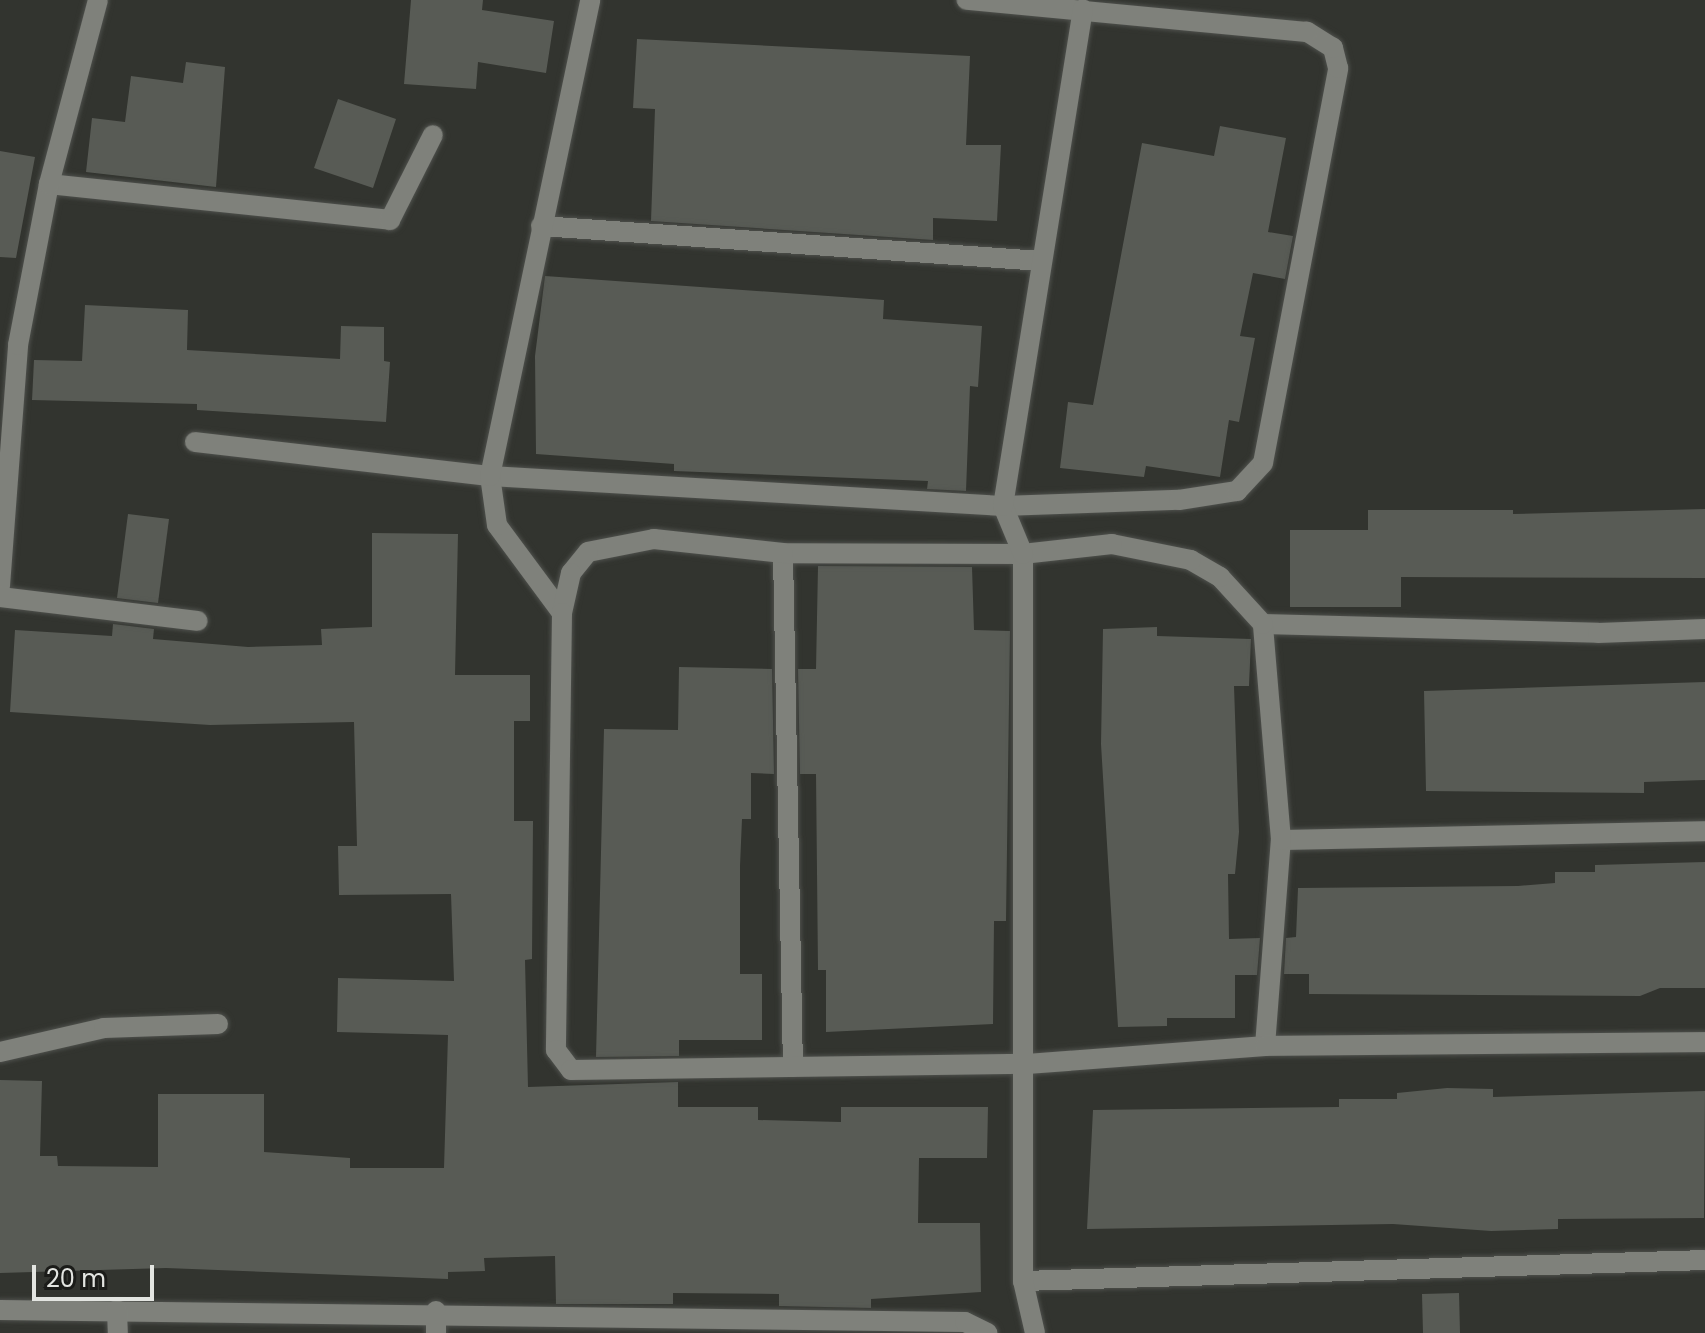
<!DOCTYPE html>
<style>
body{margin:0}
#map{position:relative;width:1705px;height:1333px;overflow:hidden;background:#32342f;font-family:Poppins,sans-serif}
div>[style]{position:absolute}
.building>*{inset:0;background:#585b55}
.roads{filter:drop-shadow(0 0 2px #4e504c) drop-shadow(0 0 2px #4e504c)}
.minor>*{height:20px;margin:-10px;padding:0 10px;transform-origin:10px;border-radius:10px;background:#7f817b}
span{translate:-50% -50%;white-space:nowrap;text-align:center;line-height:1.15;-webkit-text-stroke:7px #1b1c19;paint-order:stroke}
.scale{position:absolute;left:32px;top:1265px;width:122px;height:36px;box-sizing:border-box;border:4px solid #e3e5e1;border-top:0;padding-left:10px;font-size:24px;line-height:28px;white-space:nowrap;color:#e3e5e1;-webkit-text-stroke:6px #1b1c19;paint-order:stroke}
</style>
<div id="map">
<div class="building">
<i style="clip-path:polygon(411px 0,483px 0,482px 10px,554px 21px,546px 73px,478px 62px,476px 89px,404px 84px)"></i>
<i style="clip-path:polygon(637px 39px,970px 56px,966px 145px,1001px 145px,997px 221px,933px 218px,933px 240px,651px 221px,655px 109px,633px 108px)"></i>
<i style="clip-path:polygon(186px 62px,225px 67px,216px 187px,86px 172px,92px 118px,125px 122px,131px 76px,183px 83px)"></i>
<i style="clip-path:polygon(338px 99px,396px 119px,373px 188px,314px 168px)"></i>
<i style="clip-path:polygon(1220px 126px,1286px 138px,1268px 232px,1293px 236px,1285px 279px,1253px 273px,1240px 336px,1255px 338px,1239px 422px,1229px 420px,1220px 477px,1146px 466px,1144px 477px,1060px 468px,1068px 402px,1093px 405px,1142px 143px,1214px 156px)"></i>
<i style="clip-path:polygon(0 151px,35px 157px,16px 258px,0 257px)"></i>
<i style="clip-path:polygon(545px 276px,884px 300px,883px 319px,982px 326px,978px 387px,970px 386px,966px 491px,927px 489px,928px 481px,674px 471px,674px 464px,536px 454px,535px 356px)"></i>
<i style="clip-path:polygon(85px 305px,188px 310px,187px 350px,340px 359px,341px 326px,384px 327px,384px 361px,390px 362px,386px 422px,197px 410px,197px 404px,32px 400px,34px 360px,82px 361px)"></i>
<i style="clip-path:polygon(1705px 509px,1705px 578px,1401px 577px,1401px 607px,1290px 607px,1290px 530px,1368px 530px,1368px 510px,1513px 510px,1513px 514px)"></i>
<i style="clip-path:polygon(128px 514px,169px 519px,158px 603px,117px 598px)"></i>
<i style="clip-path:polygon(372px 533px,458px 534px,455px 675px,530px 675px,530px 721px,514px 721px,514px 821px,533px 821px,532px 959px,525px 960px,528px 1087px,678px 1082px,678px 1107px,758px 1107px,758px 1120px,841px 1122px,841px 1107px,988px 1107px,987px 1158px,919px 1158px,918px 1223px,980px 1223px,981px 1292px,871px 1299px,871px 1308px,779px 1306px,779px 1294px,673px 1293px,673px 1304px,556px 1304px,555px 1256px,484px 1258px,485px 1271px,448px 1272px,448px 1279px,166px 1268px,0 1273px,0 1080px,42px 1081px,40px 1156px,57px 1156px,58px 1166px,158px 1167px,158px 1094px,264px 1094px,264px 1152px,350px 1158px,350px 1168px,444px 1168px,448px 1035px,337px 1032px,338px 978px,454px 981px,451px 894px,339px 895px,338px 846px,357px 846px,354px 722px,210px 725px,10px 712px,15px 630px,112px 636px,113px 624px,154px 629px,153px 639px,248px 647px,322px 645px,321px 629px,372px 627px)"></i>
<i style="clip-path:polygon(818px 566px,972px 567px,974px 630px,1010px 631px,1006px 921px,994px 921px,993px 1024px,826px 1032px,826px 970px,818px 970px,816px 774px,800px 774px,798px 669px,816px 669px)"></i>
<i style="clip-path:polygon(1157px 627px,1157px 636px,1251px 639px,1249px 686px,1234px 686px,1239px 832px,1235px 874px,1228px 874px,1229px 939px,1260px 938px,1257px 975px,1235px 975px,1235px 1018px,1167px 1018px,1167px 1026px,1118px 1027px,1101px 744px,1103px 629px)"></i>
<i style="clip-path:polygon(679px 667px,772px 669px,774px 774px,751px 773px,751px 819px,742px 819px,740px 866px,740px 974px,762px 974px,762px 1040px,679px 1040px,679px 1056px,596px 1057px,604px 729px,678px 730px)"></i>
<i style="clip-path:polygon(1705px 682px,1705px 780px,1644px 782px,1644px 793px,1426px 791px,1424px 691px)"></i>
<i style="clip-path:polygon(1705px 862px,1705px 988px,1660px 988px,1640px 996px,1309px 994px,1309px 974px,1284px 974px,1286px 938px,1296px 937px,1298px 888px,1518px 886px,1555px 883px,1555px 872px,1595px 872px,1595px 865px)"></i>
<i style="clip-path:polygon(1447px 1088px,1493px 1089px,1493px 1097px,1705px 1091px,1704px 1218px,1558px 1219px,1558px 1229px,1491px 1231px,1393px 1224px,1087px 1229px,1093px 1110px,1339px 1107px,1339px 1099px,1397px 1099px,1397px 1093px)"></i>
<i style="clip-path:polygon(1459px 1293px,1460px 1333px,1423px 1333px,1422px 1294px)"></i>
</div>
<div class="roads">
<div class="minor">
<i style="left:49px;top:184px;width:343px;rotate:6deg"></i>
<i style="left:390px;top:220px;width:95px;rotate:-63.2deg"></i>
<i style="left:541px;top:226px;width:502px;rotate:4deg"></i>
<i style="left:195px;top:442px;width:297px;rotate:6.6deg"></i>
<i style="left:490px;top:476px;width:514px;rotate:3.35deg"></i>
<i style="left:1003px;top:506px;width:176px;rotate:-2deg"></i>
<i style="left:1179px;top:500px;width:59px;rotate:-8.8deg"></i>
<i style="left:1237px;top:491px;width:38px;rotate:-47deg"></i>
<i style="left:1263px;top:463px;width:402px;rotate:-79.2deg"></i>
<i style="left:1338px;top:68px;width:21px;rotate:-104deg"></i>
<i style="left:1333px;top:48px;width:31px;rotate:-148deg"></i>
<i style="left:1307px;top:32px;width:342px;rotate:-174.6deg"></i>
<i style="left:783px;top:553px;width:514px;rotate:88.89deg"></i>
<i style="left:0;top:586px;width:242px;rotate:-85.7deg"></i>
<i style="left:18px;top:345px;width:164px;rotate:-79.1deg"></i>
<i style="left:49px;top:184px;width:190px;rotate:-75.1deg"></i>
<i style="left:0;top:597px;width:199px;rotate:6.9deg"></i>
<i style="left:562px;top:613px;width:109px;rotate:-126.5deg"></i>
<i style="left:497px;top:525px;width:49px;rotate:-98.1deg"></i>
<i style="left:490px;top:476px;width:486px;rotate:-78.1deg"></i>
<i style="left:1263px;top:624px;width:335px;rotate:1.5deg"></i>
<i style="left:1598px;top:633px;width:107px;rotate:-2.1deg"></i>
<i style="left:1281px;top:840px;width:424px;rotate:-1.2deg"></i>
<i style="left:1265px;top:1046px;width:207px;rotate:-85.6deg"></i>
<i style="left:1281px;top:840px;width:217px;rotate:-94.8deg"></i>
<i style="left:1263px;top:624px;width:64px;rotate:-132.5deg"></i>
<i style="left:1220px;top:577px;width:34px;rotate:-150deg"></i>
<i style="left:1191px;top:560px;width:81px;rotate:-168.6deg"></i>
<i style="left:1112px;top:544px;width:90px;rotate:173.6deg"></i>
<i style="left:1023px;top:554px;width:240px;rotate:-179.8deg"></i>
<i style="left:783px;top:553px;width:130px;rotate:-173.8deg"></i>
<i style="left:654px;top:539px;width:67px;rotate:168.9deg"></i>
<i style="left:588px;top:552px;width:27px;rotate:129deg"></i>
<i style="left:571px;top:573px;width:41px;rotate:102.7deg"></i>
<i style="left:562px;top:613px;width:437px;rotate:90.8deg"></i>
<i style="left:556px;top:1050px;width:25px;rotate:53deg"></i>
<i style="left:571px;top:1070px;width:456px;rotate:-0.8deg"></i>
<i style="left:1027px;top:1064px;width:239px;rotate:-4.3deg"></i>
<i style="left:1265px;top:1046px;width:440px;rotate:-0.5deg"></i>
<i style="left:0;top:1052px;width:107px;rotate:-13deg"></i>
<i style="left:104px;top:1028px;width:114px;rotate:-2deg"></i>
<i style="left:1023px;top:1281px;width:682px;rotate:-1.76deg"></i>
<i style="left:0;top:1310px;width:965px;rotate:0.71deg"></i>
<i style="left:965px;top:1322px;width:25px;rotate:26deg"></i>
<i style="left:117px;top:1310px;width:23px;rotate:88deg"></i>
<i style="left:436px;top:1333px;width:22px;rotate:-90deg"></i>
<i style="left:1035px;top:1333px;width:53px;rotate:-103deg"></i>
<i style="left:1023px;top:1281px;width:727px;rotate:-90deg"></i>
<i style="left:1023px;top:554px;width:52px;rotate:-112.6deg"></i>
<i style="left:1003px;top:506px;width:503px;rotate:-80.86deg"></i>
</div>
</div>
<div class="scale">20 m</div>
</div>
